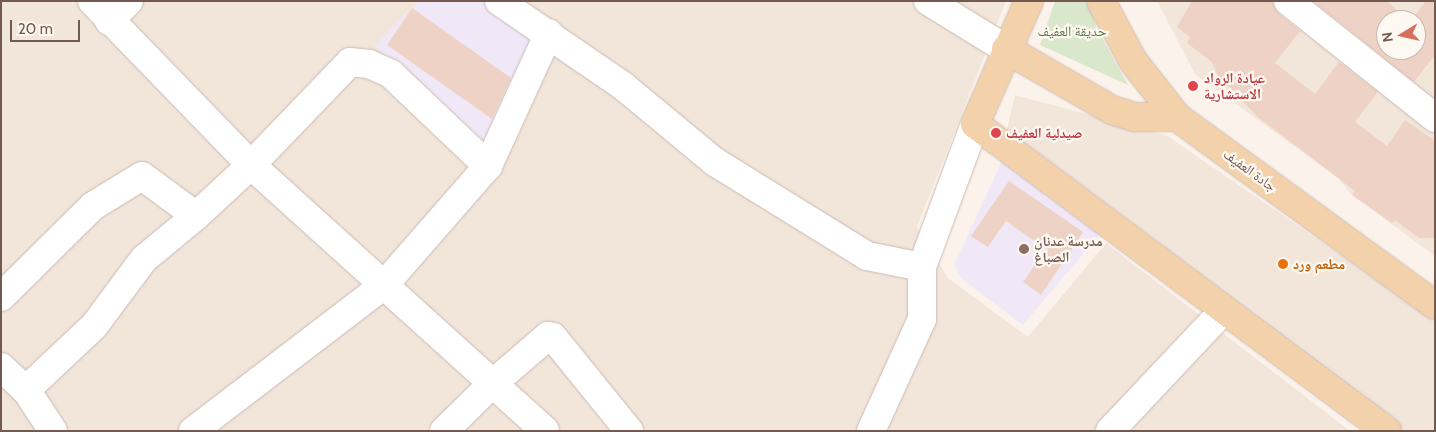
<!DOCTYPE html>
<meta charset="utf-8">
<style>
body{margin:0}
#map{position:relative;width:1436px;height:432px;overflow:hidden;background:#fbf3eb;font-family:Cabin,"Noto Naskh Arabic",sans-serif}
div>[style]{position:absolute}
.residential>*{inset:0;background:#f2e5da}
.education>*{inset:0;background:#f0e7f7}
.green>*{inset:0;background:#d9e7ca}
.building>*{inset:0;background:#edd2c5}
.roads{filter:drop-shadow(0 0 1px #ccbbb2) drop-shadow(0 0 1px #ccbbb2)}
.minor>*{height:28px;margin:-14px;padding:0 14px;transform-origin:14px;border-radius:14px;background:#fff}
.major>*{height:28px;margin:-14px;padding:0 14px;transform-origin:14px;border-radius:14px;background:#f2d1ab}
.dots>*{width:14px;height:14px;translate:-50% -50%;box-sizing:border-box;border:2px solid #fdf8f1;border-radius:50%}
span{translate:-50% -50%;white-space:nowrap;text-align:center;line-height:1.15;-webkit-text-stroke:4.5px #fdf8f1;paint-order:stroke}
.park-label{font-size:14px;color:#5b7849}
.health-label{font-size:14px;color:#be3a42;font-weight:700}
.left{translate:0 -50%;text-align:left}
.street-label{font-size:14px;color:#735a50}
.education-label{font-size:14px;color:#785e54;font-weight:700}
.food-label{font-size:14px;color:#c56008;font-weight:700}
.frame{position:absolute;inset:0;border:2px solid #735a50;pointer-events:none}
.north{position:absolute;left:1376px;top:10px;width:50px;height:50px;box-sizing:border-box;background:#fdf8f1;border:1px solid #c6b9b1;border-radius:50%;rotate:261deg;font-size:14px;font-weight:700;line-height:20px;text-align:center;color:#735a50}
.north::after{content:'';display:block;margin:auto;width:18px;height:22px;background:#d76e5d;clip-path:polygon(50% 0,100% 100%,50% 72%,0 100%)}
.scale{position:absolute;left:10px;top:20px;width:70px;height:22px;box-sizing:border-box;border:2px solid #735a50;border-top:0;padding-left:6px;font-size:15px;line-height:18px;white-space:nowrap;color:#735a50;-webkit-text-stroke:4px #fdf8f1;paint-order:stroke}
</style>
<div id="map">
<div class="residential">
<i style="clip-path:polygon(1px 1px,1006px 1px,917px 227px,948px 278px,1028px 337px,1106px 243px,1350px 431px,1px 431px)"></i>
<i style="clip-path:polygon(evenodd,1157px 1px,1435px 1px,1435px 256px,1352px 195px,1338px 178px,1195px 74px,1157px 1px,1386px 20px,1416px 20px,1416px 50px,1386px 50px,1386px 20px)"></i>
<i style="clip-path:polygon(1015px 95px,1166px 135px,1435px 320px,1435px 431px,1406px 431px,1007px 130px)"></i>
</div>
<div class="education">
<i style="clip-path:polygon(419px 1px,493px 1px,547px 31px,482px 151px,375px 46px)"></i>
<i style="clip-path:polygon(1002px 161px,1100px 234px,1023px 325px,962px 279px,954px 265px)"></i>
</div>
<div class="green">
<i style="clip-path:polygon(1055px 1px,1091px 1px,1096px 27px,1128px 85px,1040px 45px)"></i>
</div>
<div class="building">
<i style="clip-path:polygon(1192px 1px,1273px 1px,1278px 13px,1300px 31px,1275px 63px,1315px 94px,1339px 62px,1378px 92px,1355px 122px,1387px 146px,1405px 120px,1435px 141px,1435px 238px,1419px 238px,1395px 220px,1392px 223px,1352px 195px,1355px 191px,1259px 118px,1218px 76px,1212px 62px,1187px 43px,1190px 37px,1177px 27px)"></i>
<i style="clip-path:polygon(1313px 1px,1387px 1px,1408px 20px,1386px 20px,1386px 50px,1416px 50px,1416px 20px,1411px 20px,1426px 1px,1435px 1px,1435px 55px,1414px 82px)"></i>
<i style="clip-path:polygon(412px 8px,511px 78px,492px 119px,387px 45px)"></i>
<i style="clip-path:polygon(1009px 181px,1083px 232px,1041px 295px,1023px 282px,1046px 249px,1006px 221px,988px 247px,971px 236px)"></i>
</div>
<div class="roads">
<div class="minor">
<i style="left:92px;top:1px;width:228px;rotate:45.9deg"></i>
<i style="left:251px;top:165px;width:396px;rotate:42.1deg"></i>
<i style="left:499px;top:1px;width:150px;rotate:34.4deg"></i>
<i style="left:623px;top:86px;width:119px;rotate:39.6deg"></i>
<i style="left:715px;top:162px;width:179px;rotate:31.7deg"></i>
<i style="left:867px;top:256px;width:56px;rotate:11.3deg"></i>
<i style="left:928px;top:1px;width:92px;rotate:31.6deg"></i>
<i style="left:1288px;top:1px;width:188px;rotate:38.5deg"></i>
<i style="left:109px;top:21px;width:28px;rotate:-45deg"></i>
<i style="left:1px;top:297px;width:129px;rotate:-44.7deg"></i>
<i style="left:93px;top:206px;width:57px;rotate:-31.5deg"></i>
<i style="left:142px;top:176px;width:67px;rotate:36.5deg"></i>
<i style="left:196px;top:216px;width:75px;rotate:-42.8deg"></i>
<i style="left:251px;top:165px;width:143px;rotate:-46.1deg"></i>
<i style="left:350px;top:62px;width:19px;rotate:6deg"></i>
<i style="left:369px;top:64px;width:24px;rotate:24deg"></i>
<i style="left:391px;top:74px;width:134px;rotate:43.5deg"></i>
<i style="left:1px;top:367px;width:34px;rotate:43deg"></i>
<i style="left:26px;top:390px;width:49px;rotate:56.6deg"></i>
<i style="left:26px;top:390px;width:93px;rotate:-43.3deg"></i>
<i style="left:94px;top:326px;width:84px;rotate:-53.3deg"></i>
<i style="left:144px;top:259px;width:67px;rotate:-39.6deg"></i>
<i style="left:193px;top:431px;width:242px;rotate:-37.4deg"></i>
<i style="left:385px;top:284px;width:157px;rotate:-48.9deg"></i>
<i style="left:488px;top:166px;width:146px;rotate:-65.4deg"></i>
<i style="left:444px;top:431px;width:66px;rotate:-44.4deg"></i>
<i style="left:491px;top:385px;width:75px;rotate:-40.7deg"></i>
<i style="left:548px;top:336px;width:5px;rotate:11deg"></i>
<i style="left:553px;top:337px;width:121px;rotate:51deg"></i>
<i style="left:871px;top:431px;width:123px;rotate:-65.5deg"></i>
<i style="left:922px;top:319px;width:52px;rotate:-90deg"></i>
<i style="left:922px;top:267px;width:153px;rotate:-69.7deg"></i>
<i style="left:1110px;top:431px;width:166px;rotate:-46.7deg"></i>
</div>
<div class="major">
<i style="left:1029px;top:1px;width:134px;rotate:113.7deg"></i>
<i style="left:975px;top:124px;width:514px;rotate:36.69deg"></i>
<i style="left:1101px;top:1px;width:68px;rotate:61.9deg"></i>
<i style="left:1133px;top:61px;width:71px;rotate:51.8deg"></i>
<i style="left:1177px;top:117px;width:319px;rotate:36.1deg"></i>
<i style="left:1006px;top:49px;width:122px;rotate:29.9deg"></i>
<i style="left:1112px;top:110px;width:24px;rotate:17deg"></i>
<i style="left:1135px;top:117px;width:42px"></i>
</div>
</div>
<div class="dots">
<i style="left:1193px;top:86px;background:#e0444e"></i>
<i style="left:996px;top:133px;background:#e0444e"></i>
<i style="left:1024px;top:249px;background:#8d6e63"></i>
<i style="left:1283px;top:264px;background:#e8710a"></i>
</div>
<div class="park-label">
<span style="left:1072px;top:31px">حديقة العفيف</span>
</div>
<div class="health-label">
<span class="left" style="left:1204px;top:86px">عيادة الرواد<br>الاستشارية</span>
<span class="left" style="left:1006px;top:133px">صيدلية العفيف</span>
</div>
<div class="street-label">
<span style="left:1250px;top:170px;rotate:36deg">جادة العفيف</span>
</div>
<div class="education-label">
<span class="left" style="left:1034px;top:249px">مدرسة عدنان<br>الصباغ</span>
</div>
<div class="food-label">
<span class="left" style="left:1293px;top:264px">مطعم ورد</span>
</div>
<div class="frame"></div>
<div class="north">N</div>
<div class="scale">20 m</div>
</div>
